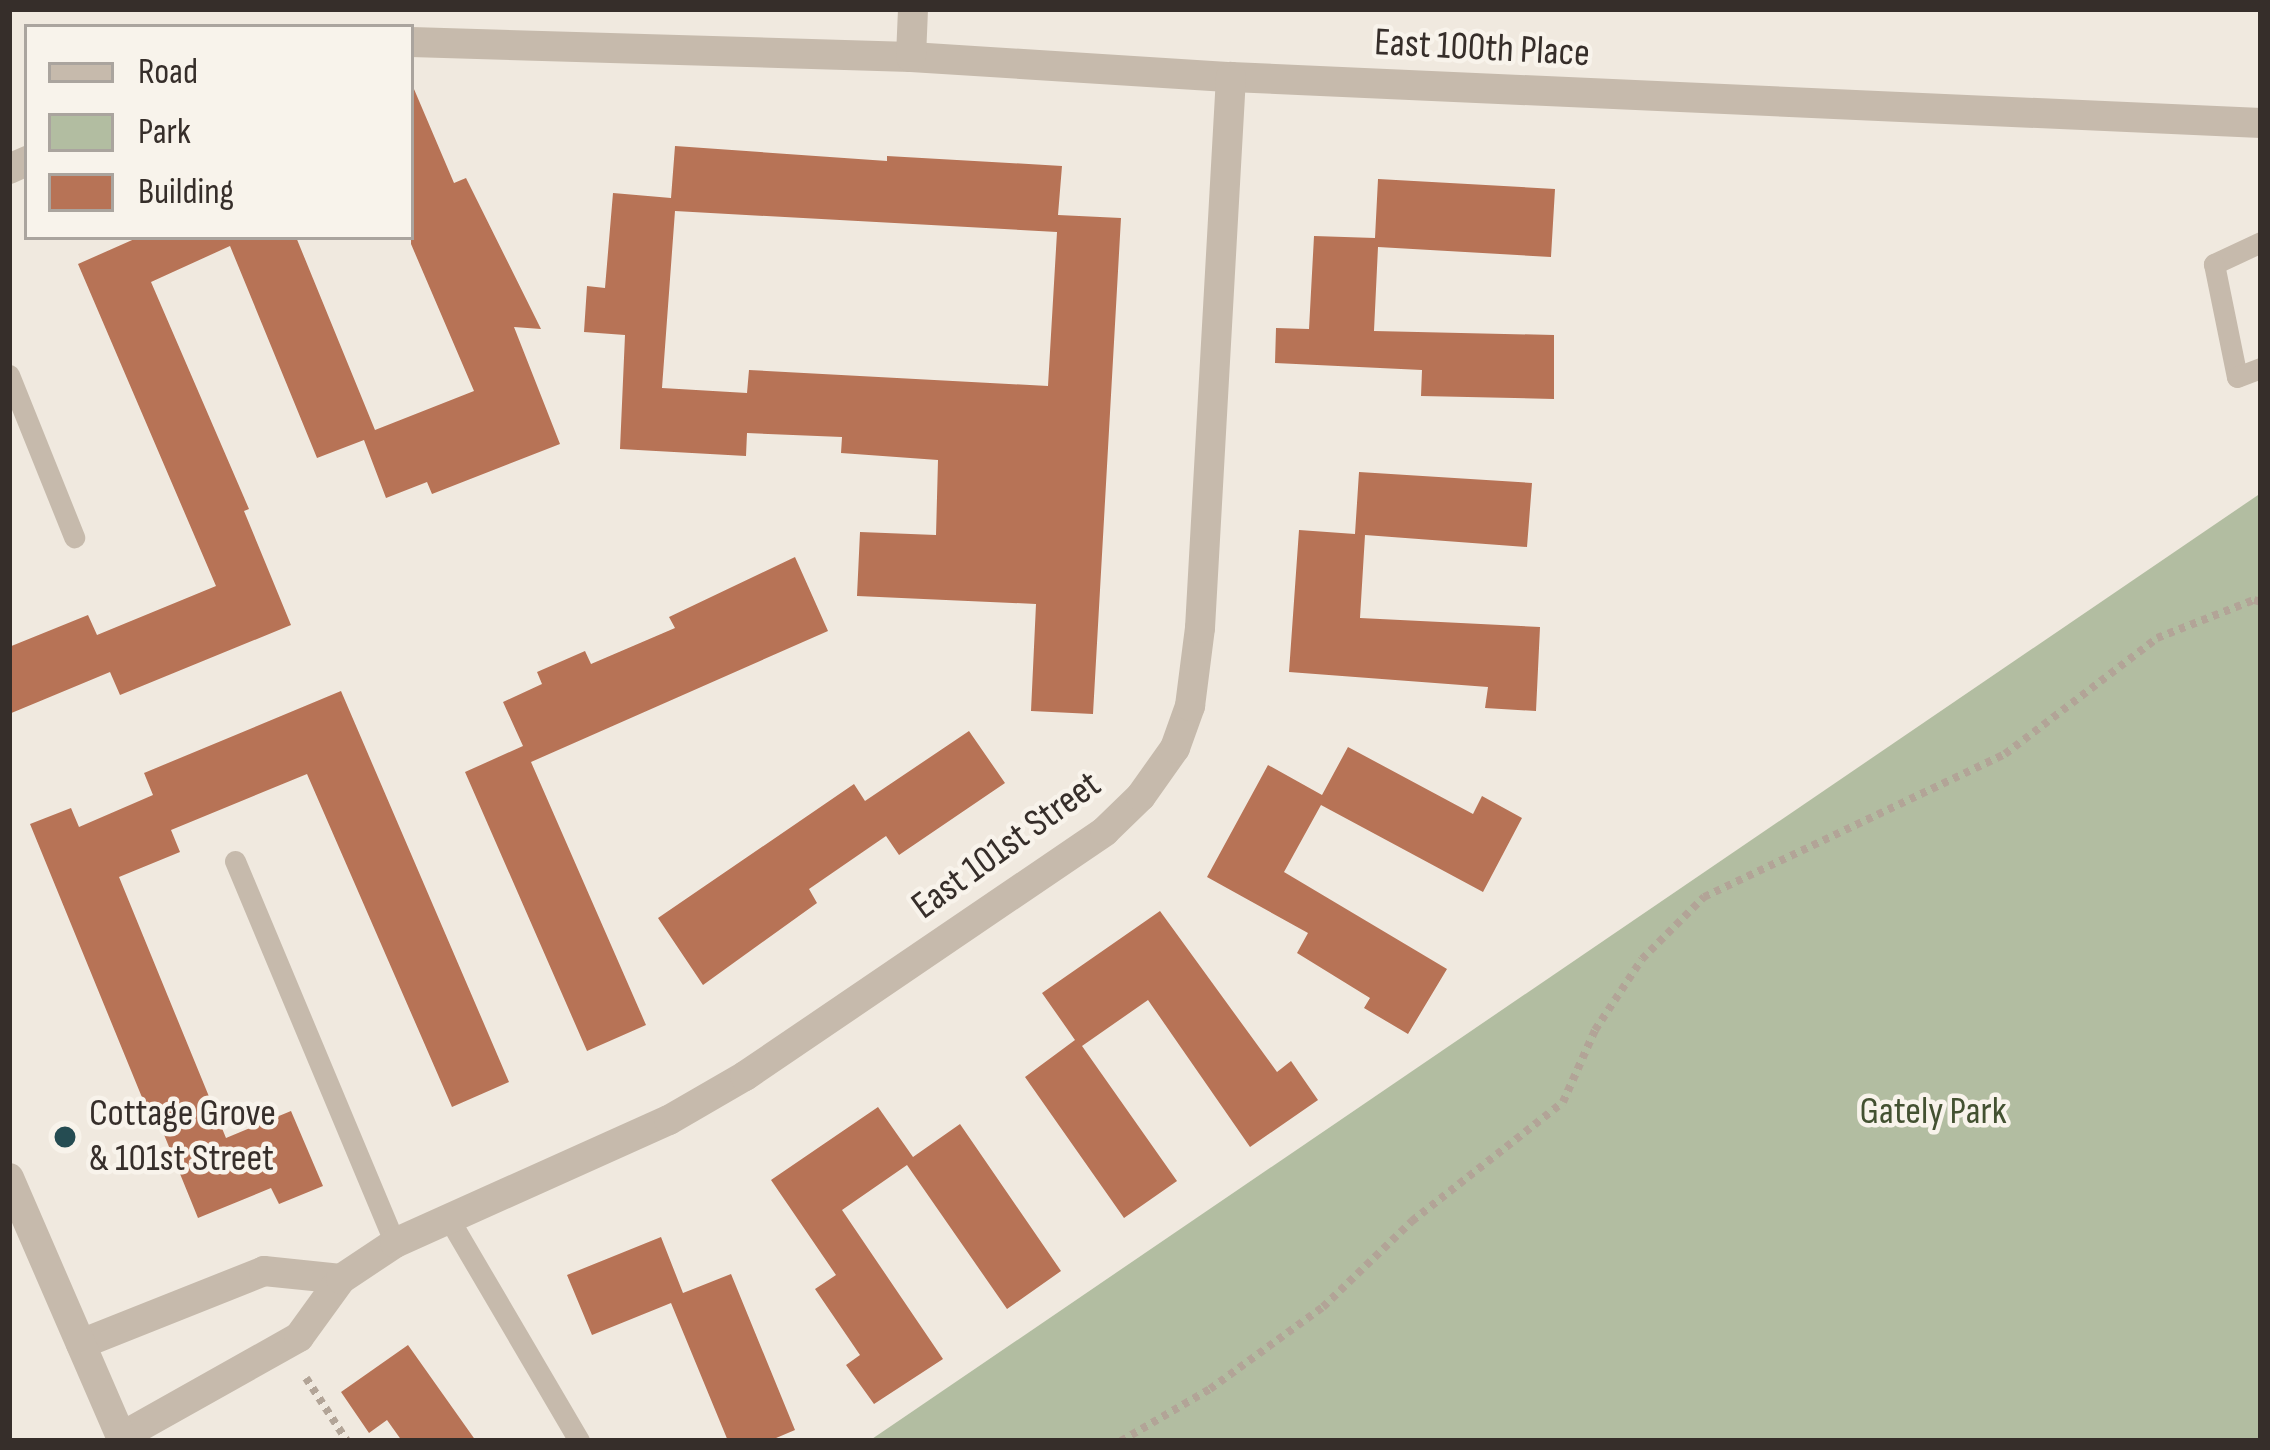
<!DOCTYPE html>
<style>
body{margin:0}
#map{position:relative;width:2270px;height:1450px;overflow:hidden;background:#f0e9df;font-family:"Sofia Sans Condensed",sans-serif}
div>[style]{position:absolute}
.green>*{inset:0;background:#b2bda1}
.building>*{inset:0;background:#b77356}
.path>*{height:8px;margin-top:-4px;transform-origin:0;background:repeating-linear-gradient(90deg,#b2a497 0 6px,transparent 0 12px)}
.service>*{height:21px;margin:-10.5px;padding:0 10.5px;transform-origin:10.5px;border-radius:10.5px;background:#c6baac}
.minor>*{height:30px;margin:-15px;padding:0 15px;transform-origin:15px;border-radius:15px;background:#c6baac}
.tertiary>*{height:30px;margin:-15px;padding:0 15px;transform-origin:15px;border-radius:15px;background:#c6baac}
.dots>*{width:33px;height:33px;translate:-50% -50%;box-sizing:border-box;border:6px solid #f8f3eb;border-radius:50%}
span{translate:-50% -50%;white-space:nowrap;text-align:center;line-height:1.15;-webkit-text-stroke:9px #f8f3eb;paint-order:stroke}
.street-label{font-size:39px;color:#362e2a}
.park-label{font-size:39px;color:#435131}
.poi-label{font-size:39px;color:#362e2a}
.left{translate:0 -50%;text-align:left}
.frame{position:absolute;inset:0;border:12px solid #362e2a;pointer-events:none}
.legend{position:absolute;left:24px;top:24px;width:390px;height:216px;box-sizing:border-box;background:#f8f3eb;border:3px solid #aaa49e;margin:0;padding:15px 21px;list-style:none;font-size:36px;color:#362e2a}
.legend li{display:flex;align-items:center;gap:24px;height:60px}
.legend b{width:60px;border:3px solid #aaa49e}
</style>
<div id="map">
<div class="green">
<i style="clip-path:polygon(2261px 493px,2261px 1441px,869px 1441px)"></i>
</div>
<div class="building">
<i style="clip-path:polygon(411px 82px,454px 183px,466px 178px,541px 329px,514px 327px,560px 444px,432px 494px,427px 482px,386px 498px,364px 440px,317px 458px,230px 246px,151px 282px,249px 509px,244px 511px,291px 625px,120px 695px,110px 672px,9px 714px,9px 647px,88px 615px,97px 635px,216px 586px,78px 264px,139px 237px,296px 237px,375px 430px,474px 391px,411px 244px)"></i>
<i style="clip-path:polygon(evenodd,675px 146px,887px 161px,887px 156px,1062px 166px,1058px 215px,1121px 218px,1093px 714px,1031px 711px,1036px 604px,857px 596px,860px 532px,936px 535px,938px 460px,841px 453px,842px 437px,747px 433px,746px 456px,620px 449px,625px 335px,584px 332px,587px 286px,605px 288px,613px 193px,671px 198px,675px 146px,675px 211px,1057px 232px,1048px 386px,749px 370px,747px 393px,662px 388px,675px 211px)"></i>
<i style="clip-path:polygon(1378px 179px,1555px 189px,1551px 257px,1378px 247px,1374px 331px,1554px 335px,1554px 399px,1421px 396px,1422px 370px,1275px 363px,1276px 328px,1309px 329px,1314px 236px,1375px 238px)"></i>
<i style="clip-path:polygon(1359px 472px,1532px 483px,1527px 547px,1365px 535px,1360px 618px,1540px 627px,1536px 711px,1485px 708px,1488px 687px,1289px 672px,1299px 530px,1355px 534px)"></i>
<i style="clip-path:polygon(795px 557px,828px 631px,531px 762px,646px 1025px,587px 1051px,465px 772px,523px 746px,503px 702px,542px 684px,537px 672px,585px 651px,591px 664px,675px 628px,669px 617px)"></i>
<i style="clip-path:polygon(341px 691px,509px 1082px,452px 1107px,307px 774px,171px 830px,180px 852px,119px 877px,226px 1138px,291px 1111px,323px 1186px,279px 1204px,271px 1188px,198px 1218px,154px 1110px,148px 1112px,30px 824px,71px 808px,79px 827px,153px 795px,144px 773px)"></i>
<i style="clip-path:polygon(969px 731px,1005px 783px,899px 855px,886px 836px,809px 889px,817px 903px,703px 985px,658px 918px,854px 784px,865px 801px)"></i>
<i style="clip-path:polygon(1348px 747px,1473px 814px,1482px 796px,1522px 818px,1483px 892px,1321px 805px,1284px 872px,1447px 969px,1408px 1034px,1364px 1008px,1370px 998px,1297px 953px,1308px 933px,1207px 877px,1268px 765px,1322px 795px)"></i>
<i style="clip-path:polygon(1160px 911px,1277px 1072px,1291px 1061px,1318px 1100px,1250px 1147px,1148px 1000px,1082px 1046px,1177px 1181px,1124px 1218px,1025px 1077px,1075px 1040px,1042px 993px)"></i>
<i style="clip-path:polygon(878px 1107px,913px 1157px,960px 1124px,1061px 1271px,1007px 1309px,907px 1165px,842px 1210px,943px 1359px,874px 1404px,846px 1365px,860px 1355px,815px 1289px,836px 1275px,771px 1180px)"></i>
<i style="clip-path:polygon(661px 1237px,683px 1293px,731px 1274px,795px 1430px,769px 1441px,728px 1441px,671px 1303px,592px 1335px,567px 1275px)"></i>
<i style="clip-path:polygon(408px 1345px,476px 1441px,402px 1441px,387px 1420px,369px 1433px,341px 1392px)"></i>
</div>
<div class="path">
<i style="left:306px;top:1378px;width:75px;rotate:56.9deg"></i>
<i style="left:1121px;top:1441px;width:103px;rotate:-30.3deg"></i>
<i style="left:1210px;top:1389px;width:140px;rotate:-36deg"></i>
<i style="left:1323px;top:1307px;width:124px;rotate:-44deg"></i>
<i style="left:1412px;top:1221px;width:192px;rotate:-38.2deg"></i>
<i style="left:1563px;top:1102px;width:79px;rotate:-66deg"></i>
<i style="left:1595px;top:1030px;width:85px;rotate:-56.5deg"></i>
<i style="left:1642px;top:959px;width:88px;rotate:-45deg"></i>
<i style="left:1704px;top:897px;width:333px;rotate:-25.4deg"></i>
<i style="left:2005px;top:754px;width:191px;rotate:-37.3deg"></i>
<i style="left:2157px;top:638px;width:104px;rotate:-21.4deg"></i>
<i style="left:2254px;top:600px;width:7px;rotate:16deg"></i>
</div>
<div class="service">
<i style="left:2261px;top:242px;width:52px;rotate:154.9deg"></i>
<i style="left:2214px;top:264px;width:115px;rotate:78.5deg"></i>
<i style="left:2237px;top:377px;width:26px;rotate:-21deg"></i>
<i style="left:9px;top:375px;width:175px;rotate:68.1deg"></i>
<i style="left:235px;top:861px;width:414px;rotate:67.3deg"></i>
<i style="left:449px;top:1219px;width:257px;rotate:59.6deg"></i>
</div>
<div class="minor">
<i style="left:411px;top:42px;width:500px;rotate:1.72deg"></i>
<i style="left:911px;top:57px;width:321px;rotate:3.6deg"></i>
<i style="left:1231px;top:77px;width:1031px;rotate:2.56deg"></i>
<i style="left:911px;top:57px;width:48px;rotate:-87.6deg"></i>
<i style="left:9px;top:169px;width:20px;rotate:-24deg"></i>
<i style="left:81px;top:1344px;width:197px;rotate:-21.7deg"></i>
<i style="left:264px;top:1271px;width:77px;rotate:5.9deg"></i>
<i style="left:121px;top:1437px;width:204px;rotate:-29.3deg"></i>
<i style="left:299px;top:1337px;width:72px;rotate:-54.1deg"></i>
<i style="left:341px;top:1279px;width:65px;rotate:-33.7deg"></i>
<i style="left:395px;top:1243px;width:300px;rotate:-24.2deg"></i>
<i style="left:669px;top:1120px;width:88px;rotate:-30.1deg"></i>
<i style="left:745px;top:1076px;width:435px;rotate:-34.2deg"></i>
<i style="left:1105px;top:831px;width:50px;rotate:-44.2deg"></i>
<i style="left:1141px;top:796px;width:59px;rotate:-54.7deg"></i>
<i style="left:1175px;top:748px;width:45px;rotate:-70.3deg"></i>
<i style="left:1190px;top:706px;width:79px;rotate:-82.7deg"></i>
<i style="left:1200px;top:628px;width:552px;rotate:-86.78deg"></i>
</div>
<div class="tertiary">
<i style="left:9px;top:1178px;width:287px;rotate:66.6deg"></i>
</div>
<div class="dots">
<i style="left:65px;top:1137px;background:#254c52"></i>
</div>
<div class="street-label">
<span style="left:1482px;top:49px;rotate:3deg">East 100th Place</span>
<span style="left:1007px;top:846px;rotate:-36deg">East 101st Street</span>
</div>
<div class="park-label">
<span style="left:1933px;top:1112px">Gately Park</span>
</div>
<div class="poi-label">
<span class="left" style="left:89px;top:1137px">Cottage Grove<br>&amp; 101st Street</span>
</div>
<div class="frame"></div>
<ul class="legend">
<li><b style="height:15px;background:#c6baac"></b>Road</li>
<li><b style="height:33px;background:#b2bda1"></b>Park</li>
<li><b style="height:33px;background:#b77356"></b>Building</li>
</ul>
</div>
